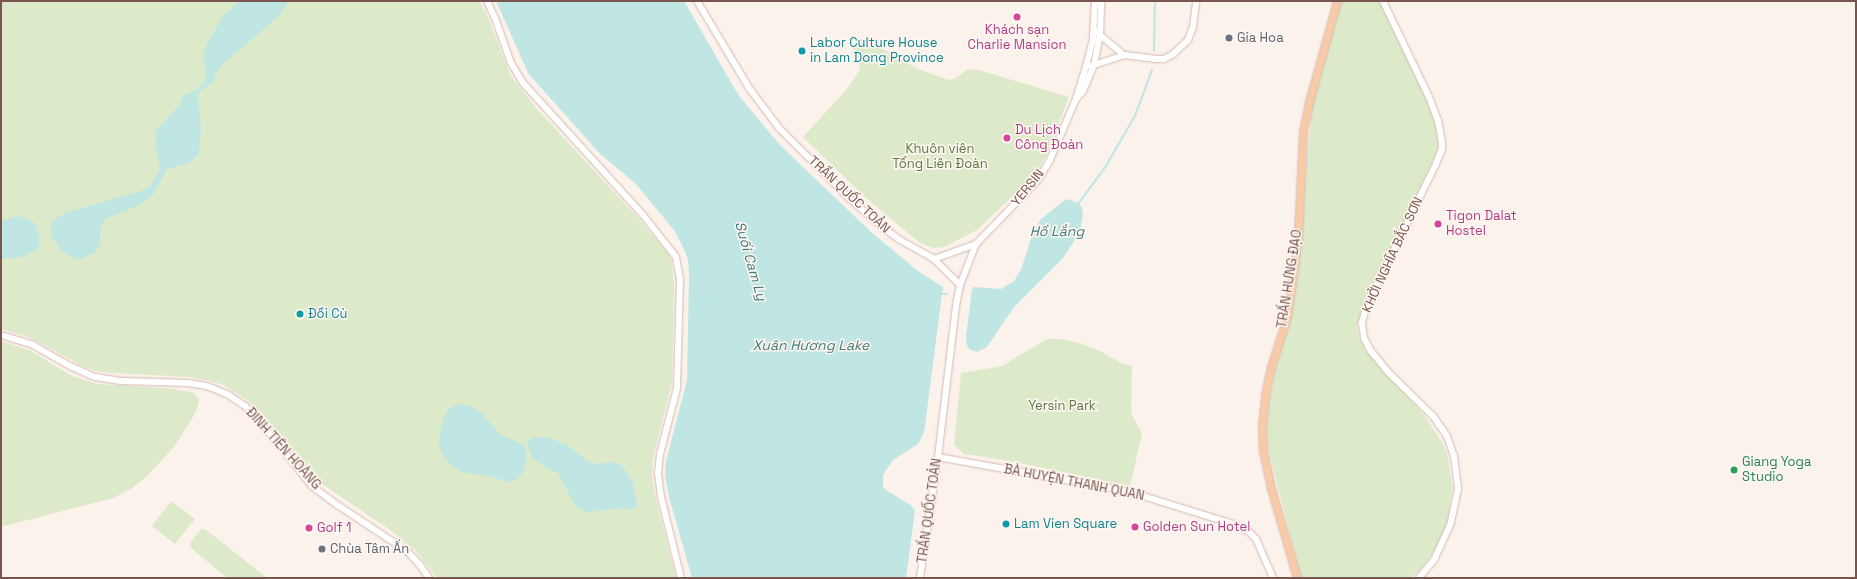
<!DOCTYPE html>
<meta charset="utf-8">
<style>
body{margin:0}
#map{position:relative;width:1857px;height:579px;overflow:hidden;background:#fcf2ec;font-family:"Space Grotesk",sans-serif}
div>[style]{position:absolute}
.green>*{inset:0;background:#ddeac9}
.water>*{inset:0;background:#c0e6e4}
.stream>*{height:1.5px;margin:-0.75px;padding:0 0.75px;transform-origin:0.75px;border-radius:0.75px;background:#c0e6e4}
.roads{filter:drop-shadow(0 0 1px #d4bab0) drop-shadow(0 0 1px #d4bab0)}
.secondary>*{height:6px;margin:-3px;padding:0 3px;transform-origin:3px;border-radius:3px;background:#fff}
.primary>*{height:7px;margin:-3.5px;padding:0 3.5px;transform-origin:3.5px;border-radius:3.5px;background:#f8caa7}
.dots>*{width:11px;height:11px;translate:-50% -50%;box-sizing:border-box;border:2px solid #fff7f2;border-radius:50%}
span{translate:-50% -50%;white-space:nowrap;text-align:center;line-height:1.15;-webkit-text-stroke:3px #fff7f2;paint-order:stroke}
.hotel-label{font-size:13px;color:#b23c85}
.left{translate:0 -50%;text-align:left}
.worship-label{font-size:13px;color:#5b616d}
.culture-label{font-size:13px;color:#0d838f}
.park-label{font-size:13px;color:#5d7743}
.street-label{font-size:13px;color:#78554e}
.leisure-label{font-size:13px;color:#27864d}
.water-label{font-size:14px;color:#427c7a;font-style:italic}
.frame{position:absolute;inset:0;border:2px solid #78554e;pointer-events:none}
</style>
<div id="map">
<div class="green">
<i style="clip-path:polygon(4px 1px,479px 1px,488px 17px,510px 75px,537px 109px,638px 218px,669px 254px,672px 262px,674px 288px,672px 383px,653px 458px,652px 475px,655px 496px,676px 578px,437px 578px,415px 550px,390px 530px,319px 482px,259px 411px,248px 401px,224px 385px,210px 381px,190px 377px,110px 373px,97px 371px,84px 367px,29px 337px,1px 329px,1px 2px)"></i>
<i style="clip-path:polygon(1341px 1px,1379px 1px,1426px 99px,1438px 132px,1438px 147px,1433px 161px,1364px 303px,1357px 325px,1359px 337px,1366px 351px,1425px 416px,1443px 444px,1448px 457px,1452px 488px,1448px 519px,1444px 531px,1431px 556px,1422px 568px,1411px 578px,1301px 578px,1268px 448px,1267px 424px,1270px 396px,1276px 367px,1293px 309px,1298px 273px,1311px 113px,1315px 92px)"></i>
<i style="clip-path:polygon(857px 37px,877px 45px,899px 59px,923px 71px,949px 80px,956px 78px,968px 69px,979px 70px,1069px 97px,1046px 156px,1034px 176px,977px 230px,944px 247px,933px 248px,920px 243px,866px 198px,803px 137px,847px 89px,860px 70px,859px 58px,853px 48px)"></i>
<i style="clip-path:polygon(1047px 339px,1060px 339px,1080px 343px,1102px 352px,1121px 363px,1132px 366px,1131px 413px,1142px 434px,1130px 486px,1004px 460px,964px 454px,954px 445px,961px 373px,1002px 366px)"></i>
<i style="clip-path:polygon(1px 341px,31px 351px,72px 376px,97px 384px,175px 389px,194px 393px,199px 400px,197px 408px,193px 417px,174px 447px,147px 476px,131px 489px,113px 498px,1px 527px)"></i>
<i style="clip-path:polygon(171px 501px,195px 519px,175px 544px,152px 526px)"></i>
<i style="clip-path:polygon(201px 529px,205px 529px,267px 578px,227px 578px,190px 547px,191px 542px)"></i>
</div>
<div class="water">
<i style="clip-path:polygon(240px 1px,289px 1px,278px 17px,223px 64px,215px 75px,214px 82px,200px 91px,198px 96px,201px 128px,199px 154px,189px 163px,167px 169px,153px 195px,140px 205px,105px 219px,101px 229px,100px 244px,96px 252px,78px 260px,62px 252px,52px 236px,51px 224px,59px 216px,68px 212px,141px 191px,150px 186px,160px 169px,156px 147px,156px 131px,179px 105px,183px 96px,198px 89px,205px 81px,205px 70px,203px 55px,207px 44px,223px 16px)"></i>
<i style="clip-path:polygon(496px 1px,684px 1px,739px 96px,781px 146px,871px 232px,918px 271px,943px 287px,924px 433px,918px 444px,893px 460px,883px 475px,883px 486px,886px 490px,912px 506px,915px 511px,906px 578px,692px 578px,669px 497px,665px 475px,666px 461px,687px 380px,689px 273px,688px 260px,683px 247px,674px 230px,635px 183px,600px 154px,528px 73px)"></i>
<i style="clip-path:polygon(1066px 199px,1079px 203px,1082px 208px,1083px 215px,1080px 230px,1073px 243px,1063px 258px,1014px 307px,987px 347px,977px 352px,971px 350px,967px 346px,966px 336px,972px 289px,974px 287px,1001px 289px,1014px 281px,1021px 270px,1033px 232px,1041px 219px)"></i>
<i style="clip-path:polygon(17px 216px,26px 218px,35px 223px,40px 241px,38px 249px,22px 257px,1px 259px,1px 221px)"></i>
<i style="clip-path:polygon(457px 404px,470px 406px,482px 413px,500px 434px,524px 445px,527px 456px,524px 471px,517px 480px,509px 482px,489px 476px,461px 472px,450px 464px,443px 455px,439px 447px,440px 432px,444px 417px,449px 409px)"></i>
<i style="clip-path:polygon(535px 437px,548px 438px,567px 445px,590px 463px,597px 464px,611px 462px,622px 465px,632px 480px,637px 506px,631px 510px,622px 508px,590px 512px,580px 510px,575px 505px,558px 473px,546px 468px,541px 463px,535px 461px,532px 457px,527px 445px,529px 440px)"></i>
</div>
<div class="stream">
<i style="left:1154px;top:51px;width:50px;rotate:-88.9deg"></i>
<i style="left:1079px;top:203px;width:46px;rotate:-53.9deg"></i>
<i style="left:1106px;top:166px;width:58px;rotate:-59.9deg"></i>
<i style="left:1135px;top:116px;width:49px;rotate:-69.7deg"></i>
<i style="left:941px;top:294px;width:6px"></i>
</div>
<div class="roads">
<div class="secondary">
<i style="left:487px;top:1px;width:19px;rotate:65deg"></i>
<i style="left:495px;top:18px;width:48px;rotate:70.4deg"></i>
<i style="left:511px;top:63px;width:23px;rotate:59deg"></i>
<i style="left:523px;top:83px;width:178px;rotate:47.7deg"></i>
<i style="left:643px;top:215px;width:53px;rotate:51.8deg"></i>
<i style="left:676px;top:257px;width:23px;rotate:80deg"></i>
<i style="left:680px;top:280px;width:108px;rotate:91.6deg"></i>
<i style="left:677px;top:388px;width:68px;rotate:104.4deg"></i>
<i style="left:660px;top:454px;width:19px;rotate:96deg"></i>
<i style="left:658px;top:473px;width:24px;rotate:83deg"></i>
<i style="left:661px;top:497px;width:83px;rotate:76.1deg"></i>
<i style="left:697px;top:1px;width:101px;rotate:59.1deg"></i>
<i style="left:749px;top:88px;width:50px;rotate:53.1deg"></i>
<i style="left:779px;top:128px;width:100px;rotate:45deg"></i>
<i style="left:850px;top:199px;width:45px;rotate:40.5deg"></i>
<i style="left:884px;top:228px;width:20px;rotate:37deg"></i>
<i style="left:900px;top:240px;width:39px;rotate:29deg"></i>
<i style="left:934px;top:259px;width:37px;rotate:45deg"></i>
<i style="left:960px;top:285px;width:21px;rotate:101deg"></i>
<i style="left:956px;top:306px;width:152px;rotate:96.8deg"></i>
<i style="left:938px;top:457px;width:122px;rotate:98.5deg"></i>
<i style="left:1383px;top:1px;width:106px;rotate:64.4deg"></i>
<i style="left:1429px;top:97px;width:25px;rotate:69deg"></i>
<i style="left:1438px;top:120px;width:22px;rotate:80deg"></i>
<i style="left:1442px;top:142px;width:7px;rotate:90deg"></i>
<i style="left:1442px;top:149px;width:16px;rotate:112deg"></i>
<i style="left:1436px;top:164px;width:156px;rotate:116.2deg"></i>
<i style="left:1367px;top:304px;width:20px;rotate:105deg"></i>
<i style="left:1362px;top:323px;width:15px;rotate:82deg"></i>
<i style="left:1364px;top:338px;width:15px;rotate:62deg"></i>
<i style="left:1371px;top:351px;width:27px;rotate:51deg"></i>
<i style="left:1388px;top:372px;width:63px;rotate:44.4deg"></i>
<i style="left:1433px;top:416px;width:24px;rotate:55deg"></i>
<i style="left:1447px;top:436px;width:21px;rotate:71deg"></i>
<i style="left:1454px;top:456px;width:33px;rotate:83deg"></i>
<i style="left:1458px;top:489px;width:35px;rotate:102deg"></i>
<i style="left:1451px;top:523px;width:41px;rotate:114.7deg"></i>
<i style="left:1434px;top:560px;width:23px;rotate:130deg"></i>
<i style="left:1094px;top:30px;width:39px;rotate:40deg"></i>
<i style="left:1124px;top:55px;width:31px;rotate:7deg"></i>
<i style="left:1155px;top:59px;width:9px"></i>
<i style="left:1164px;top:59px;width:9px;rotate:-27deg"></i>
<i style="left:1172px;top:55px;width:22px;rotate:-43deg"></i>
<i style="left:1188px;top:40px;width:14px;rotate:-69deg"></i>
<i style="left:1193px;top:27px;width:26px;rotate:-83deg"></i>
<i style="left:1091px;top:66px;width:35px;rotate:-18deg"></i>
<i style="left:1077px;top:98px;width:9px;rotate:-49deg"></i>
<i style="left:1083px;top:91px;width:28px;rotate:-67deg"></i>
<i style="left:1094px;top:65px;width:31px;rotate:-79deg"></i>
<i style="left:1100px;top:35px;width:34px;rotate:-88deg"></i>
<i style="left:934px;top:259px;width:45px;rotate:-19.7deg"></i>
<i style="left:960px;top:285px;width:44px;rotate:-68.7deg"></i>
<i style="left:976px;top:244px;width:89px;rotate:-45.9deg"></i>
<i style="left:1038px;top:180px;width:21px;rotate:-59deg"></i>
<i style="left:1049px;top:162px;width:69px;rotate:-66.8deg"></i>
<i style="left:1076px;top:99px;width:34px;rotate:-73deg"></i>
<i style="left:1086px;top:67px;width:29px;rotate:-76deg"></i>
<i style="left:1093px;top:39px;width:38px;rotate:-87deg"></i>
<i style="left:1px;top:335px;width:34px;rotate:17deg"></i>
<i style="left:33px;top:345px;width:43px;rotate:29.6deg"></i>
<i style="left:70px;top:366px;width:27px;rotate:24deg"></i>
<i style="left:95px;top:377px;width:26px;rotate:9deg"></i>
<i style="left:121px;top:381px;width:67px;rotate:1.7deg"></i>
<i style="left:188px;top:383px;width:19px;rotate:9deg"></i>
<i style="left:207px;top:386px;width:22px;rotate:22deg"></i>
<i style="left:227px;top:394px;width:22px;rotate:34deg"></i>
<i style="left:245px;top:406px;width:18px;rotate:45deg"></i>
<i style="left:258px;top:419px;width:86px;rotate:51.1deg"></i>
<i style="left:312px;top:486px;width:30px;rotate:37deg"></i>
<i style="left:336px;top:504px;width:85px;rotate:33.5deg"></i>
<i style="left:407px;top:551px;width:19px;rotate:47deg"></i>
<i style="left:420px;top:565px;width:16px;rotate:55deg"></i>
<i style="left:938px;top:457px;width:192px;rotate:10.2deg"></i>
<i style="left:1127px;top:491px;width:114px;rotate:17.3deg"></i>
<i style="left:1236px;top:525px;width:13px;rotate:27deg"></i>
<i style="left:1248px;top:531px;width:11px;rotate:45deg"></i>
<i style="left:1256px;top:539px;width:43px;rotate:66.4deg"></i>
</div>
<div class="primary">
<i style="left:1297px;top:578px;width:94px;rotate:-106.1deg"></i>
<i style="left:1271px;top:488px;width:38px;rotate:-102deg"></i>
<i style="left:1263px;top:451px;width:25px;rotate:-92deg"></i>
<i style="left:1262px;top:426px;width:31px;rotate:-84deg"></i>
<i style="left:1265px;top:395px;width:29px;rotate:-78deg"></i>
<i style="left:1271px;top:367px;width:52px;rotate:-72.3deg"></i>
<i style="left:1287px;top:317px;width:42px;rotate:-81.9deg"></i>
<i style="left:1293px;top:275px;width:40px;rotate:-82.9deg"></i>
<i style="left:1298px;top:235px;width:104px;rotate:-87.2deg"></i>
<i style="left:1303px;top:131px;width:30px;rotate:-78deg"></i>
<i style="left:1309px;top:102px;width:105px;rotate:-74.5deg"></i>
</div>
</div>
<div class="dots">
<i style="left:1017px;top:17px;background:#d1479c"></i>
<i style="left:1229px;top:38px;background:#6b7280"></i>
<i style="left:802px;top:51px;background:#0f9aa8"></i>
<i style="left:1007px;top:138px;background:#d1479c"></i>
<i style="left:1438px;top:224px;background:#d1479c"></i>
<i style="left:300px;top:314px;background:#0f9aa8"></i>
<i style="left:1734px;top:470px;background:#2e9e5b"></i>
<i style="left:1006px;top:524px;background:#0f9aa8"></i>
<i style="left:1135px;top:527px;background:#d1479c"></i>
<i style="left:309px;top:528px;background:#d1479c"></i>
<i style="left:322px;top:549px;background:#6b7280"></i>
</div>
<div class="hotel-label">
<span style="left:1017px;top:38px">Khách sạn<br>Charlie Mansion</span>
<span class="left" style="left:1015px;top:138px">Du Lịch<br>Công Đoàn</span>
<span class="left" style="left:1446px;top:224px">Tigon Dalat<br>Hostel</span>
<span class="left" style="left:1143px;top:527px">Golden Sun Hotel</span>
<span class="left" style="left:317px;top:528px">Golf 1</span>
</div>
<div class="worship-label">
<span class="left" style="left:1237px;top:38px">Gia Hoa</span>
<span class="left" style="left:330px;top:549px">Chùa Tâm Ấn</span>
</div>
<div class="culture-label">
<span class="left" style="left:810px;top:51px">Labor Culture House<br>in Lam Dong Province</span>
<span class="left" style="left:308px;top:314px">Đồi Cù</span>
<span class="left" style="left:1014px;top:524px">Lam Vien Square</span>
</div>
<div class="park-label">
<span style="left:940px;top:157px">Khuôn viên<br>Tổng Liên Đoàn</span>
<span style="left:1062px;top:406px">Yersin Park</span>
</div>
<div class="street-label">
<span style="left:1028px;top:188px;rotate:-51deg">YERSIN</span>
<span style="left:849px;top:195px;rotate:43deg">TRẦN QUỐC TOẢN</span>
<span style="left:1393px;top:255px;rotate:-65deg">KHỞI NGHĨA BẮC SƠN</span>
<span style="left:1290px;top:279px;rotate:-81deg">TRẦN HƯNG ĐẠO</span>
<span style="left:283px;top:449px;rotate:48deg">ĐINH TIÊN HOÀNG</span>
<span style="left:1074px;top:483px;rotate:11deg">BÀ HUYỆN THANH QUAN</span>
<span style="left:930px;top:511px;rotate:-82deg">TRẦN QUỐC TOẢN</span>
</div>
<div class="leisure-label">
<span class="left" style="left:1742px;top:470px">Giang Yoga<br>Studio</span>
</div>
<div class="water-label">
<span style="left:1057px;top:231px">Hồ Lắng</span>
<span style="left:751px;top:261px;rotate:74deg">Suối Cam Ly</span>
<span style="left:811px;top:345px">Xuân Hương Lake</span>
</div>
<div class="frame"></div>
</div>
